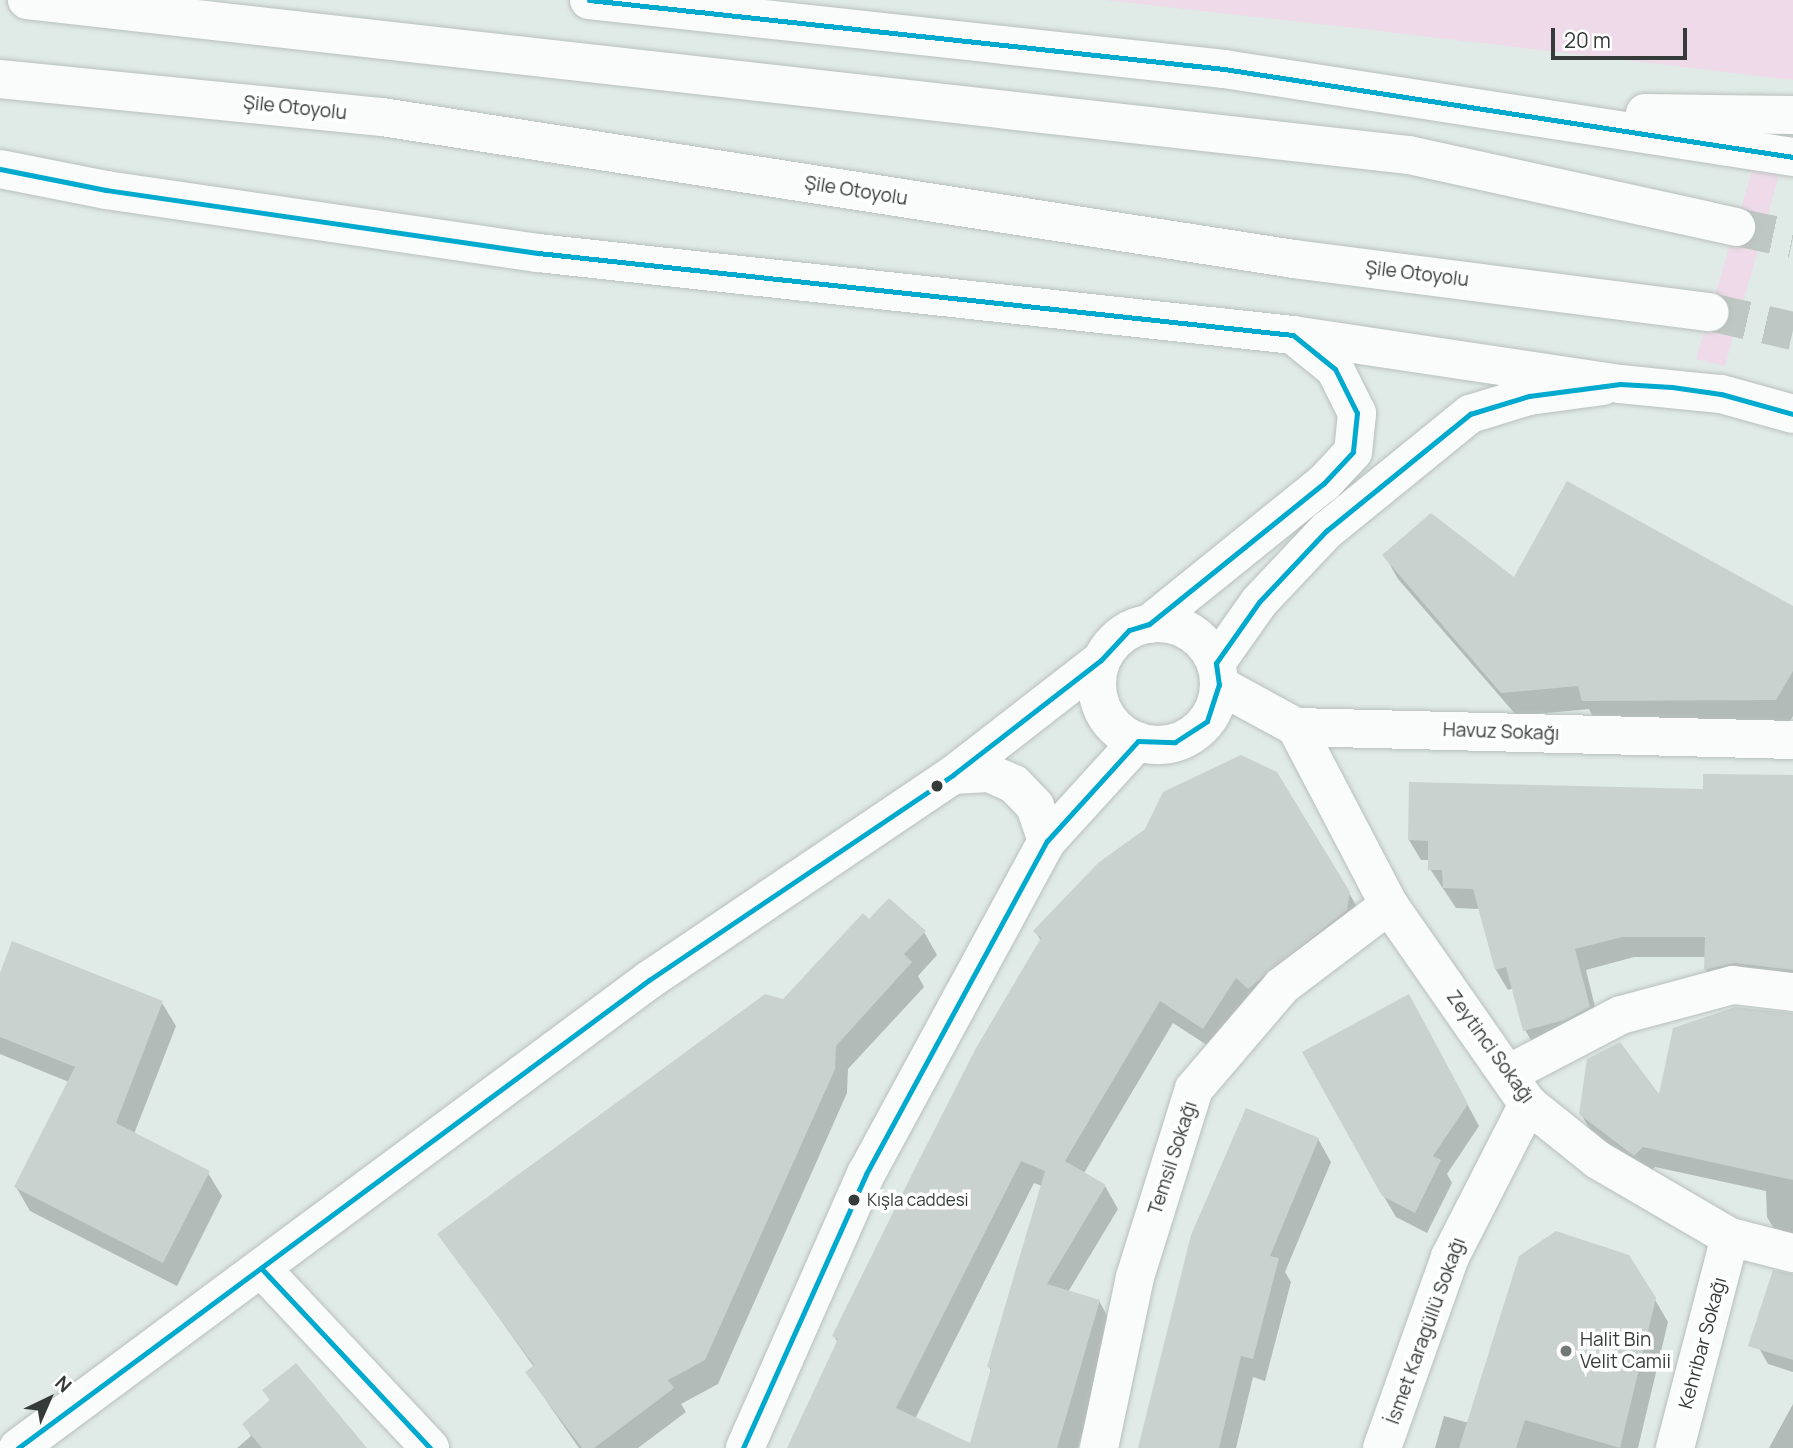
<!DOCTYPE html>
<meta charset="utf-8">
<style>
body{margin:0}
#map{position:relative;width:1793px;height:1448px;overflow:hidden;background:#e0eae6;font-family:Manrope,sans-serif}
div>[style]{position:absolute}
.green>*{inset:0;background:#eedae9}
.shadow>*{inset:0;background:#0003}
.building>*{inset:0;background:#cad2cf}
.trunk-tunnel>*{height:38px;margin-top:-19px;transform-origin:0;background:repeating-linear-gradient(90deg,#bec7c3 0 38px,transparent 0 57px)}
.roads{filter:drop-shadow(0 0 2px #b8c0bd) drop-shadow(0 0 2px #b8c0bd)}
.minor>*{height:38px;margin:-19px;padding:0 19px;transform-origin:19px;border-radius:19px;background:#fafcfb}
.tertiary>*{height:38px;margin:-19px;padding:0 19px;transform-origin:19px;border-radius:19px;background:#fafcfb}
.tertiary>.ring{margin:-19px;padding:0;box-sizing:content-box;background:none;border:38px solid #fafcfb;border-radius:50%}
.trunk>*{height:38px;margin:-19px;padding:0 19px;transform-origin:19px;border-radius:19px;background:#fafcfb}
.bus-1>*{height:5px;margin:-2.5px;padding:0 2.5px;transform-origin:2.5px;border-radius:2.5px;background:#00a9ce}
.dots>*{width:19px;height:19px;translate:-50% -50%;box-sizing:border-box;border:4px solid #fff;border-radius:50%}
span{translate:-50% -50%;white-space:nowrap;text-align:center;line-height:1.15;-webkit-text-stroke:7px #fff;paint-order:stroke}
.bus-label{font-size:17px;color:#353b39}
.left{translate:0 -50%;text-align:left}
.street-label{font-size:19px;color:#353b39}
.poi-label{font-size:19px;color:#353b39}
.north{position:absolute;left:14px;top:1364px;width:70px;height:70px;-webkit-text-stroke:5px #fff;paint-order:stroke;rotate:44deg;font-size:19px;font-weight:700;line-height:28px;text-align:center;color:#353b39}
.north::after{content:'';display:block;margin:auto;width:24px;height:32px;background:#353b39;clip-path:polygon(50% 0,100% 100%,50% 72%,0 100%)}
.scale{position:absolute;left:1551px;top:28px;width:136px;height:32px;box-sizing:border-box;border:4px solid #353b39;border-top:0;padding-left:9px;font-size:21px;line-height:24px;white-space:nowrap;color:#353b39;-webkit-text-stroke:5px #fff;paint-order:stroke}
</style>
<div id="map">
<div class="green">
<i style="clip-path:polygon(1105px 0,1793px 0,1793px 80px,1346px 27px)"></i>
<i style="clip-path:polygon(1753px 168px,1779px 175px,1725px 366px,1696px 359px)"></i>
</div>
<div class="shadow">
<i style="clip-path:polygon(1385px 556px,1514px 580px,1793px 608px,1793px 716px,1789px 723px,1597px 725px,1589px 709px,1517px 716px,1398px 579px)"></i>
<i style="clip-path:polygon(1793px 777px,1793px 990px,1717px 990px,1706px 970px,1706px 957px,1634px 957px,1586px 970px,1600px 1027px,1537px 1050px,1525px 1030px,1514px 988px,1508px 990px,1496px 970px,1480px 909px,1456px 908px,1430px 869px,1430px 860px,1421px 860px,1409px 840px)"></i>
<i style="clip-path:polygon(evenodd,1349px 893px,1362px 916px,1216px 1051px,1173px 1023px,1084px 1173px,1105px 1186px,1118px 1209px,1068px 1292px,1099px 1301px,1112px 1324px,1078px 1448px,789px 1448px,838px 1343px,834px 1336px,1041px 941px,1035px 931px,1349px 893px,1034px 1183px,1042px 1186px,989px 1367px,992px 1373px,971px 1445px,915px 1419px,1034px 1183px)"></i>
<i style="clip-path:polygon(870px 921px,924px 932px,937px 955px,918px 976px,924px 987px,848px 1069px,847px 1093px,718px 1384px,681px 1404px,686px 1412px,638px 1448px,579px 1448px,527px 1373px,534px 1367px,440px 1235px,783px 1001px)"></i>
<i style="clip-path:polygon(0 978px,162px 1003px,176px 1026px,134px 1134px,208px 1173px,222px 1196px,177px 1286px,30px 1211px,16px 1187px,69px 1082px,0 1054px)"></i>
<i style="clip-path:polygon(1793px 1013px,1793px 1237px,1779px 1237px,1767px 1217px,1766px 1191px,1655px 1167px,1646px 1175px,1593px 1135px,1581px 1114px,1660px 1098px)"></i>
<i style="clip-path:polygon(1421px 1018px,1479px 1126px,1447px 1174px,1452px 1183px,1427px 1233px,1396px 1217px,1383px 1195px)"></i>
<i style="clip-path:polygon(1318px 1139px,1331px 1162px,1285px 1272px,1291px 1282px,1265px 1381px,1253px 1377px,1236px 1448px,1140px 1448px)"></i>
<i style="clip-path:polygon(1793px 1287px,1793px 1372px,1768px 1364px,1759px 1348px)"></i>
<i style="clip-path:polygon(1654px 1298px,1668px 1322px,1638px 1448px,1435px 1448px,1444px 1416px,1469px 1423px)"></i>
<i style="clip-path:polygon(264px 1391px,365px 1448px,237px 1448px,251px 1436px,244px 1424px,271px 1402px)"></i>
<i style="clip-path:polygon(1793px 1404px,1793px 1448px,1769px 1448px)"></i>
</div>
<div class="building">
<i style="clip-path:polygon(1567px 481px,1793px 606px,1793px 671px,1776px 700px,1582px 701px,1578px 686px,1501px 693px,1382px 555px,1431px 513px,1514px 577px)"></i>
<i style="clip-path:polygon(evenodd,1241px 755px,1277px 772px,1350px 892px,1347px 910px,1248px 989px,1236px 978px,1203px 1029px,1160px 1001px,1065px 1161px,1106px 1185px,1047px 1284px,1100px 1300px,1057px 1448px,787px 1448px,838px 1339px,832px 1336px,914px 1170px,976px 1048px,1041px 938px,1033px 931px,1098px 863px,1145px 829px,1163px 792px,1241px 755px,1021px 1161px,1045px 1171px,987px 1367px,991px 1368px,970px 1443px,896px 1408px,1021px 1161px)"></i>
<i style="clip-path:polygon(1703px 774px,1793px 775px,1793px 970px,1735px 963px,1704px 970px,1705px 937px,1622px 937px,1575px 949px,1590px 1007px,1565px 1020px,1523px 1031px,1506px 967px,1495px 970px,1473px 889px,1443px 888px,1442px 870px,1428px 870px,1428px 841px,1408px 840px,1409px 782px,1703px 789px)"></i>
<i style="clip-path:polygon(889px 898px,926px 931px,904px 954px,912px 962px,836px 1046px,835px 1069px,705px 1360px,668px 1380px,674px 1388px,594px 1448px,582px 1448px,525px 1372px,534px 1365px,437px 1234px,765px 994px,783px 999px,863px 913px,869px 919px)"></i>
<i style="clip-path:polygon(12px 941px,163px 1001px,116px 1123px,210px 1171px,163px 1263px,14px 1187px,75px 1067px,0 1037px,0 973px)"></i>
<i style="clip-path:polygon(1409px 994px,1468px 1104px,1433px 1156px,1441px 1160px,1415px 1213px,1382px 1196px,1302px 1052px)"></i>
<i style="clip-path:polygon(1735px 1007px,1793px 1013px,1793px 1180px,1643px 1147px,1634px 1156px,1579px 1114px,1587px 1059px,1620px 1042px,1659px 1094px,1673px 1028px)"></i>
<i style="clip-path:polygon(1246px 1108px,1319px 1138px,1270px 1256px,1279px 1258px,1253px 1359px,1241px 1356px,1219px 1448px,1138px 1448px,1191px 1235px)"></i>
<i style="clip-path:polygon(1556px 1231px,1629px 1255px,1656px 1298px,1620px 1448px,1525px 1420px,1516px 1448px,1459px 1448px,1519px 1256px)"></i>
<i style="clip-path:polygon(1773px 1270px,1793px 1274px,1793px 1360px,1748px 1346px)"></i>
<i style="clip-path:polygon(296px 1363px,367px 1448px,262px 1448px,242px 1424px,270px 1400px,262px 1390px)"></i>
</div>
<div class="trunk-tunnel">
<i style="left:1736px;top:227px;width:58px;rotate:11.9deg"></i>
<i style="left:1710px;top:312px;width:85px;rotate:12.9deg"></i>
</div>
<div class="roads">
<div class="minor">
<i style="left:1219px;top:685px;width:88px;rotate:28.6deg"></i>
<i style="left:1296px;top:727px;width:497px;rotate:1.5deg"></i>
<i style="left:1296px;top:727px;width:201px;rotate:62.4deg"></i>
<i style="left:1389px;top:905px;width:243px;rotate:55.1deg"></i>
<i style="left:1528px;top:1104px;width:90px;rotate:38.7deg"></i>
<i style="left:1598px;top:1160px;width:153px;rotate:30.3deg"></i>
<i style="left:1730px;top:1237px;width:65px;rotate:14.3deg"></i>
<i style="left:1508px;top:1074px;width:127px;rotate:-27.6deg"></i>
<i style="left:1621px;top:1015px;width:116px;rotate:-15deg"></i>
<i style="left:1733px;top:985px;width:60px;rotate:6.7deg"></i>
<i style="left:261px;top:1268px;width:247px;rotate:46.8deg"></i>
<i style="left:1099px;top:1448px;width:175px;rotate:-78.1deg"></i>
<i style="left:1135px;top:1277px;width:197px;rotate:-72.6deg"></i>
<i style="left:1194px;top:1089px;width:135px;rotate:-49.5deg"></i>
<i style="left:1282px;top:986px;width:134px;rotate:-37.1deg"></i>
<i style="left:1382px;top:1448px;width:203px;rotate:-70.4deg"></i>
<i style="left:1450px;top:1257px;width:172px;rotate:-63deg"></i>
<i style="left:1675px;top:1448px;width:218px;rotate:-75.4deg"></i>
</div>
<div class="tertiary">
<i class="ring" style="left:1097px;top:623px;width:84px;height:84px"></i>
<i style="left:1149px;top:624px;width:225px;rotate:-38.9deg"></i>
<i style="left:1324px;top:483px;width:42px;rotate:-46.9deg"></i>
<i style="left:1353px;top:452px;width:39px;rotate:-84deg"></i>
<i style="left:1357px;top:413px;width:49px;rotate:-116.6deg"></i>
<i style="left:1335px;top:369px;width:54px;rotate:-141deg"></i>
<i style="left:1216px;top:663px;width:75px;rotate:-54.8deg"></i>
<i style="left:1259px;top:602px;width:98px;rotate:-46.7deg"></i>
<i style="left:1326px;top:531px;width:186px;rotate:-39.1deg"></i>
<i style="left:1470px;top:414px;width:62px;rotate:-17deg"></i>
<i style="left:1529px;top:396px;width:75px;rotate:-7.7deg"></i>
<i style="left:953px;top:775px;width:36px;rotate:-3deg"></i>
<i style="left:989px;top:773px;width:27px;rotate:24deg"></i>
<i style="left:1014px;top:784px;width:30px;rotate:46deg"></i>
<i style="left:1035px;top:806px;width:37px;rotate:71deg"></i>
<i style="left:18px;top:1448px;width:786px;rotate:-36.56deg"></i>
<i style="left:649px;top:980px;width:367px;rotate:-34deg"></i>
<i style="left:953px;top:775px;width:187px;rotate:-37.8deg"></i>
<i style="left:745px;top:1448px;width:300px;rotate:-66.2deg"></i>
<i style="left:866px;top:1174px;width:379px;rotate:-61.5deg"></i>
<i style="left:1047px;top:841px;width:135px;rotate:-47.7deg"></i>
</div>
<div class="trunk">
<i style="left:27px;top:0;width:1391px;rotate:6.4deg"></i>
<i style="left:1409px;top:155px;width:335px;rotate:12.4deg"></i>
<i style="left:589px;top:0;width:639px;rotate:6.2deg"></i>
<i style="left:1224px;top:69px;width:576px;rotate:8.79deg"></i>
<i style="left:0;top:79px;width:384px;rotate:5.7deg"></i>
<i style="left:382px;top:117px;width:923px;rotate:8.85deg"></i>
<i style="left:1294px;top:259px;width:419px;rotate:7.3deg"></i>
<i style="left:1645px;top:113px;width:148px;rotate:0.8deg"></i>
<i style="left:0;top:169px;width:108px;rotate:11.2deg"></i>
<i style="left:106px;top:190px;width:437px;rotate:8.3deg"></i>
<i style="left:538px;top:253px;width:759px;rotate:6.2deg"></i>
<i style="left:1293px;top:335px;width:331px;rotate:8.5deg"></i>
<i style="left:1620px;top:384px;width:101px;rotate:5.7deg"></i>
<i style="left:1721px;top:394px;width:75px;rotate:15.5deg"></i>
</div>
</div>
<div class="bus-1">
<i style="left:589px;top:0;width:639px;rotate:6.2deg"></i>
<i style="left:1224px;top:69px;width:576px;rotate:8.79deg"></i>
<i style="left:0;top:169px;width:108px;rotate:11.2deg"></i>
<i style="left:106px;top:190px;width:437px;rotate:8.3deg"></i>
<i style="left:538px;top:253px;width:759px;rotate:6.2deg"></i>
<i style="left:1293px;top:335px;width:54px;rotate:39deg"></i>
<i style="left:1335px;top:369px;width:49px;rotate:63.4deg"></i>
<i style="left:1357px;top:413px;width:39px;rotate:96deg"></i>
<i style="left:1353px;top:452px;width:42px;rotate:133.1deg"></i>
<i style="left:1324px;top:483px;width:225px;rotate:141.1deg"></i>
<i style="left:1149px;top:624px;width:21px;rotate:163deg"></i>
<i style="left:1129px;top:630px;width:41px;rotate:133deg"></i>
<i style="left:1101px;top:660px;width:187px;rotate:142.2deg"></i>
<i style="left:953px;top:775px;width:367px;rotate:146deg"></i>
<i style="left:649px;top:980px;width:786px;rotate:143.44deg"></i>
<i style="left:261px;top:1268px;width:247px;rotate:46.8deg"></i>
<i style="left:743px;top:1448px;width:300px;rotate:-65.8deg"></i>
<i style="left:866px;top:1174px;width:379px;rotate:-61.5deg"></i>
<i style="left:1047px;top:841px;width:135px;rotate:-47.7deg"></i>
<i style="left:1138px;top:741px;width:37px;rotate:2deg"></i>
<i style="left:1175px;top:742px;width:38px;rotate:-33deg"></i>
<i style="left:1207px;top:721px;width:38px;rotate:-72deg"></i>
<i style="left:1219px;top:685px;width:22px;rotate:-98deg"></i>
<i style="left:1216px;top:663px;width:75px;rotate:-54.8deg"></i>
<i style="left:1259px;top:602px;width:98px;rotate:-46.7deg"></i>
<i style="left:1326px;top:531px;width:186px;rotate:-39.1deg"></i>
<i style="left:1470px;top:414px;width:62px;rotate:-17deg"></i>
<i style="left:1529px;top:396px;width:92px;rotate:-7.5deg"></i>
<i style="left:1620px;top:384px;width:52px;rotate:3.3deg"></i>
<i style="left:1672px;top:387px;width:49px;rotate:8.1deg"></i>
<i style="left:1721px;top:394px;width:75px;rotate:15.5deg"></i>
</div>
<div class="dots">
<i style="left:937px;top:786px;background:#353b39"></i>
<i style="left:854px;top:1200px;background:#353b39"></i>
<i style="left:1566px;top:1351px;background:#717876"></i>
</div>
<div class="bus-label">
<span class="left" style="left:867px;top:1200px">Kışla caddesi</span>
</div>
<div class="street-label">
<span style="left:295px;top:108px;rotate:6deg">Şile Otoyolu</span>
<span style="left:856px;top:191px;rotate:9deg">Şile Otoyolu</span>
<span style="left:1417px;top:274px;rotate:7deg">Şile Otoyolu</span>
<span style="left:1501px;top:732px;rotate:2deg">Havuz Sokağı</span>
<span style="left:1490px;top:1047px;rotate:54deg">Zeytinci Sokağı</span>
<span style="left:1173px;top:1158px;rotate:-72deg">Temsil Sokağı</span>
<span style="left:1426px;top:1331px;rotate:-70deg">İsmet Karagüllü Sokağı</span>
<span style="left:1703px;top:1343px;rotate:-75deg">Kehribar Sokağı</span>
</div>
<div class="poi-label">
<span class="left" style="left:1580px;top:1351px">Halit Bin<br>Velit Camii</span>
</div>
<div class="north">N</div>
<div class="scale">20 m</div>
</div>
